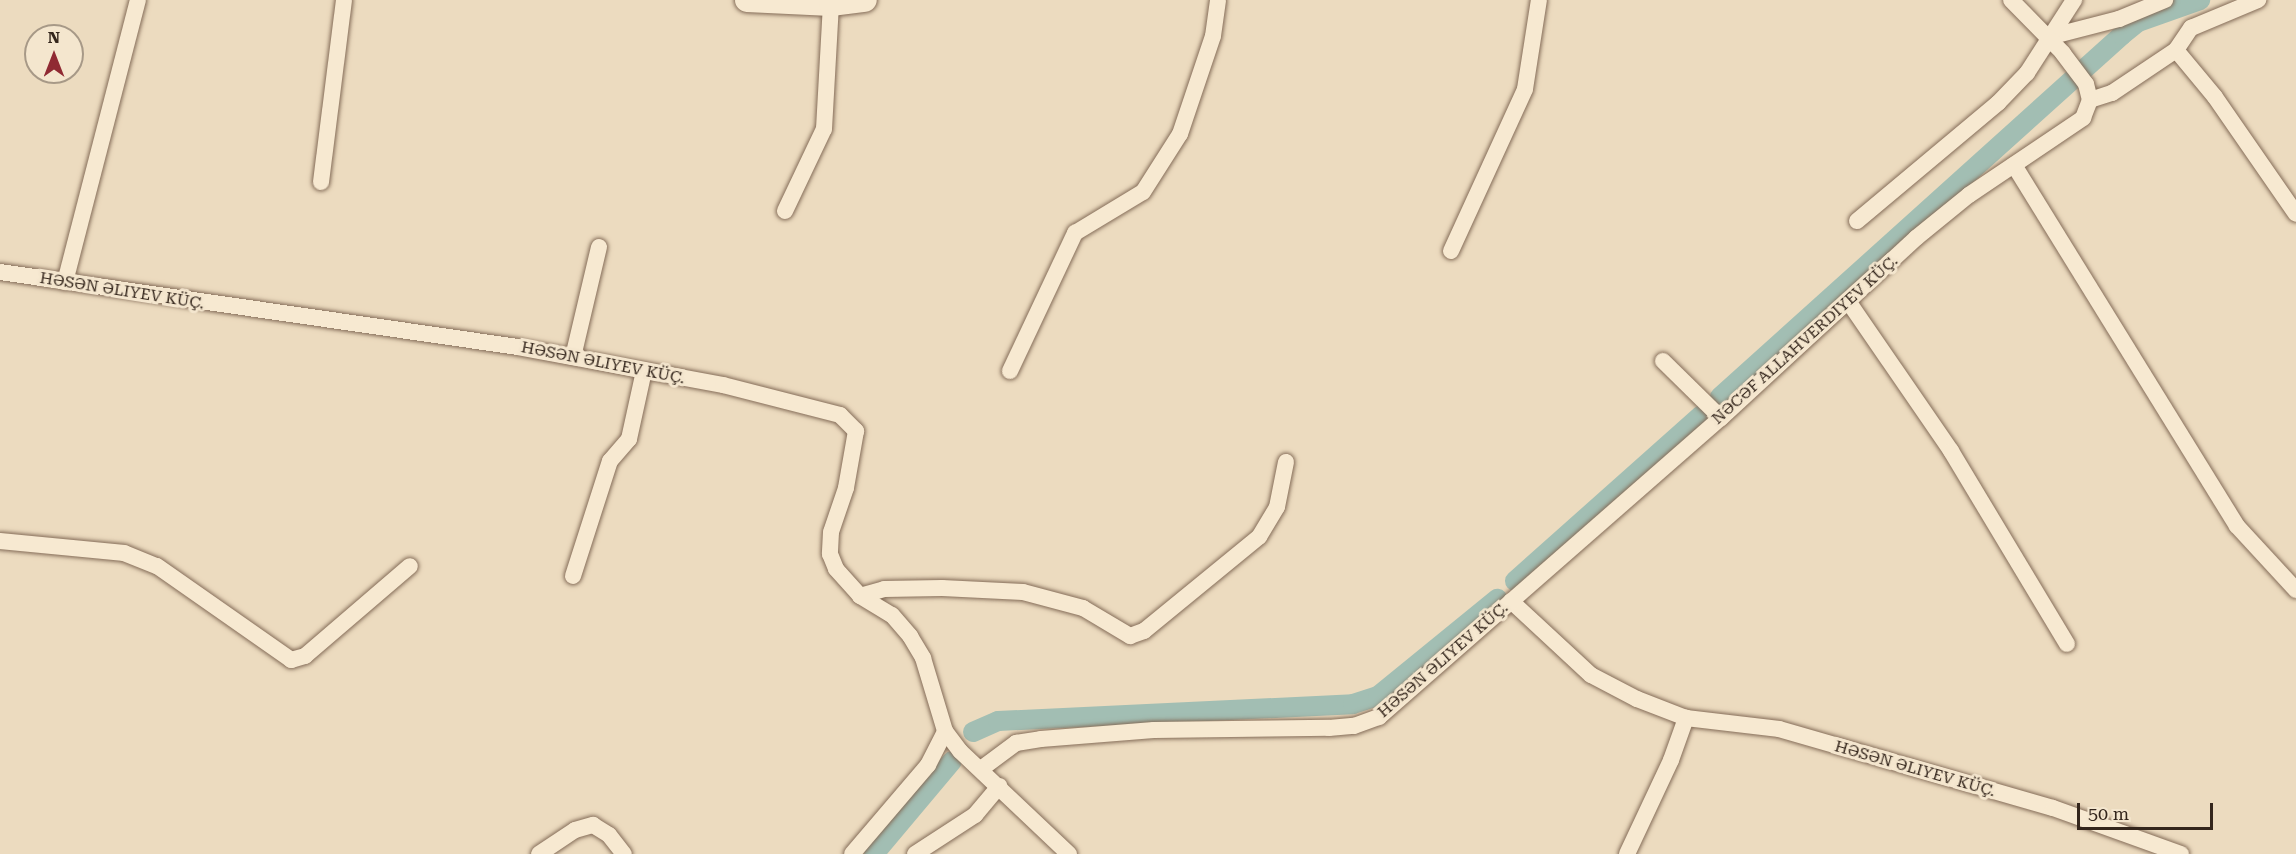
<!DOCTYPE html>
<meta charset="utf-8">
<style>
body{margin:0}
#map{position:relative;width:2296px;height:854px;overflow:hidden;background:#ecdbbf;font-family:"Roboto Serif",serif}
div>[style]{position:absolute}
.canal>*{height:20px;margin:-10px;padding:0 10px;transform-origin:10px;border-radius:10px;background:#a2beb3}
.roads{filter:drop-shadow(0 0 2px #846c58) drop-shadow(0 0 2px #846c58)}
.street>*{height:16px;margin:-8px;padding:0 8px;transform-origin:8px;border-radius:8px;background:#f7e9d1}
.secondary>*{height:24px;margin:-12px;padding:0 12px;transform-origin:12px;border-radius:12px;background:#f7e9d1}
span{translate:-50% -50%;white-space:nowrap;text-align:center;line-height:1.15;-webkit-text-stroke:6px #f4e6ce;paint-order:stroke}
.street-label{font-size:16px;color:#34261c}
.north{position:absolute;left:24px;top:24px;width:60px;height:60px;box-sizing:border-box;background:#f4e6ce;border:2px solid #a79987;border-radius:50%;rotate:0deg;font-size:16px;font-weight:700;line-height:24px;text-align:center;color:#34261c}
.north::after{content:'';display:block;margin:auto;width:21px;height:27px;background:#902a33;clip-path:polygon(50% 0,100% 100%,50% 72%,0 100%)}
.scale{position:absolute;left:2077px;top:803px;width:136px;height:27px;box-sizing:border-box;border:3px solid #34261c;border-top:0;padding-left:8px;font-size:18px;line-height:21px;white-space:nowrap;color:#34261c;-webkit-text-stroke:4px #f4e6ce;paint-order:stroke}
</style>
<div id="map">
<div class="canal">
<i style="left:1720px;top:397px;width:541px;rotate:-42deg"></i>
<i style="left:2122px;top:35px;width:21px;rotate:-39deg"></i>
<i style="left:2138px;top:22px;width:66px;rotate:-19.5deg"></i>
<i style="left:1515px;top:581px;width:249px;rotate:-41.7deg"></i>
<i style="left:973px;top:732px;width:27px;rotate:-24deg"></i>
<i style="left:998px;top:721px;width:355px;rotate:-2.7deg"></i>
<i style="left:1353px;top:704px;width:26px;rotate:-18deg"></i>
<i style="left:1378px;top:696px;width:154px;rotate:-39.2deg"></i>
<i style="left:874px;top:854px;width:121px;rotate:-50deg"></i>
</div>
<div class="roads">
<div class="street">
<i style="left:2049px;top:37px;width:72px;rotate:-14.4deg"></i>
<i style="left:2119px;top:19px;width:50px;rotate:-22.4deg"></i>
<i style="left:2176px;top:50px;width:61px;rotate:50.3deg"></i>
<i style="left:2215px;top:97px;width:142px;rotate:55.3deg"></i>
<i style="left:2090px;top:100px;width:23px;rotate:-18deg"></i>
<i style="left:2112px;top:93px;width:77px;rotate:-33.9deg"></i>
<i style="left:2176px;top:50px;width:27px;rotate:-56deg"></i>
<i style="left:2191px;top:28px;width:73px;rotate:-22.7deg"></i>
<i style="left:2014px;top:165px;width:424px;rotate:58.3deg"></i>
<i style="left:2237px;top:526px;width:87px;rotate:47.3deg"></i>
<i style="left:321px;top:182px;width:183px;rotate:-82.8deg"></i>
<i style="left:785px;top:211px;width:91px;rotate:-64.6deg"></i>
<i style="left:824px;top:129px;width:125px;rotate:-86.8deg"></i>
<i style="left:1857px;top:221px;width:184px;rotate:-39.9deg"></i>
<i style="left:1998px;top:103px;width:42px;rotate:-46deg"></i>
<i style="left:2027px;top:73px;width:87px;rotate:-57.2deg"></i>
<i style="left:1451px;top:251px;width:178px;rotate:-65.4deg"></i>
<i style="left:1525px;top:89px;width:90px;rotate:-81.1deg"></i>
<i style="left:0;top:272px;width:523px;rotate:8.24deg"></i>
<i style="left:518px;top:347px;width:208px;rotate:10.5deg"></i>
<i style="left:723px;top:385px;width:121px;rotate:14.4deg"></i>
<i style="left:840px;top:415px;width:23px;rotate:45deg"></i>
<i style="left:856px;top:431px;width:58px;rotate:100deg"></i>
<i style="left:846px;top:488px;width:46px;rotate:108.8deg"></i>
<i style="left:831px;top:532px;width:22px;rotate:93deg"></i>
<i style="left:830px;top:554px;width:16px;rotate:68deg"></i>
<i style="left:836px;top:569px;width:36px;rotate:48deg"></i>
<i style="left:860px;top:596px;width:37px;rotate:31deg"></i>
<i style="left:892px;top:615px;width:28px;rotate:49deg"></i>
<i style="left:910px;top:636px;width:26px;rotate:59deg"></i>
<i style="left:923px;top:658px;width:76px;rotate:73.2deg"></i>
<i style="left:945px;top:731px;width:25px;rotate:53deg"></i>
<i style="left:960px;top:751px;width:150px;rotate:43.4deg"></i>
<i style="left:65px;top:282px;width:291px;rotate:-75.5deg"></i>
<i style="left:1848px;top:301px;width:182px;rotate:55.5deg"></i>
<i style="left:1951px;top:451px;width:225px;rotate:59deg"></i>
<i style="left:573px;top:357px;width:113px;rotate:-76.7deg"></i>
<i style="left:1663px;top:361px;width:81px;rotate:44.5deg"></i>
<i style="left:1010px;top:371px;width:153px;rotate:-64.8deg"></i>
<i style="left:1075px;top:233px;width:79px;rotate:-31.1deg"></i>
<i style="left:1143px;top:192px;width:69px;rotate:-57.5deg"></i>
<i style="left:1180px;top:134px;width:103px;rotate:-71.4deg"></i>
<i style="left:1213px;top:36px;width:36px;rotate:-82deg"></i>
<i style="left:0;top:541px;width:125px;rotate:5.5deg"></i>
<i style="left:124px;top:553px;width:35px;rotate:22deg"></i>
<i style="left:157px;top:566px;width:164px;rotate:35deg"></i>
<i style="left:291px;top:660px;width:15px;rotate:-16deg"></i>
<i style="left:305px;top:656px;width:138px;rotate:-40.6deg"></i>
<i style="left:573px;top:576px;width:121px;rotate:-72.2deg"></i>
<i style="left:610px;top:461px;width:29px;rotate:-49deg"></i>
<i style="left:629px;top:439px;width:70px;rotate:-77.6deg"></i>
<i style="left:860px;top:596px;width:25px;rotate:-16deg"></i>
<i style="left:884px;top:589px;width:58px;rotate:-1deg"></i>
<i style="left:942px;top:588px;width:81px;rotate:2.8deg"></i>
<i style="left:1023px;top:592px;width:62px;rotate:14.9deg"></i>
<i style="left:1083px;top:608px;width:55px;rotate:30.8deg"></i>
<i style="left:1130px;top:636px;width:15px;rotate:-20deg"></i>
<i style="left:1144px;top:631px;width:149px;rotate:-39.3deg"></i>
<i style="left:1259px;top:537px;width:35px;rotate:-59deg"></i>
<i style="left:1277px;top:507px;width:46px;rotate:-78.7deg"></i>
<i style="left:1511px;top:601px;width:109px;rotate:42.8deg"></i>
<i style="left:1591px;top:675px;width:52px;rotate:27.6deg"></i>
<i style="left:1637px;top:699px;width:53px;rotate:21.2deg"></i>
<i style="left:1686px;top:718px;width:94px;rotate:6.7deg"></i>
<i style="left:1779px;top:729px;width:285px;rotate:16.1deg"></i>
<i style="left:2053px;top:808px;width:136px;rotate:19.8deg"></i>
<i style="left:981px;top:769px;width:44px;rotate:-36.6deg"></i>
<i style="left:1016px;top:743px;width:25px;rotate:-9deg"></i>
<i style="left:1041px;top:739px;width:113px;rotate:-4.6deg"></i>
<i style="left:1154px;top:730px;width:175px;rotate:-0.7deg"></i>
<i style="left:1329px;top:728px;width:25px;rotate:-5deg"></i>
<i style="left:1354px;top:726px;width:27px;rotate:-20deg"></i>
<i style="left:1379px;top:717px;width:454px;rotate:-41.2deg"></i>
<i style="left:1721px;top:418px;width:265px;rotate:-42.7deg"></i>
<i style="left:1916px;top:238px;width:68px;rotate:-39.1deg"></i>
<i style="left:1969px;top:195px;width:138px;rotate:-34deg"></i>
<i style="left:2083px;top:118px;width:19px;rotate:-69deg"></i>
<i style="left:2090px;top:100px;width:16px;rotate:-104deg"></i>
<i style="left:2086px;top:84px;width:39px;rotate:-127deg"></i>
<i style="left:2063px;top:53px;width:74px;rotate:-134.5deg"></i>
<i style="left:539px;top:854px;width:43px;rotate:-33.7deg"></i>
<i style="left:575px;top:830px;width:19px;rotate:-16deg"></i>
<i style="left:593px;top:825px;width:19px;rotate:32deg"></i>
<i style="left:609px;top:835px;width:24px;rotate:52deg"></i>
<i style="left:852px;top:854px;width:117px;rotate:-49.5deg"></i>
<i style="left:928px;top:765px;width:38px;rotate:-63deg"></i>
<i style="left:915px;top:854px;width:72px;rotate:-33deg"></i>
<i style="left:975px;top:815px;width:38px;rotate:-50deg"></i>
<i style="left:1627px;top:854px;width:104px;rotate:-64.9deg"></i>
<i style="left:1671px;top:760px;width:45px;rotate:-70.3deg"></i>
</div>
<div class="secondary">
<i style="left:747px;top:0;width:84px;rotate:2.7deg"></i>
<i style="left:831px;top:4px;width:34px;rotate:-7deg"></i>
</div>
</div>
<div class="street-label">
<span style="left:122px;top:291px;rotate:9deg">HƏSƏN ƏLIYEV KÜÇ.</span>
<span style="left:1805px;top:340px;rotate:-42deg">NƏCƏF ALLAHVERDIYEV KÜÇ.</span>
<span style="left:603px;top:363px;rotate:11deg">HƏSƏN ƏLIYEV KÜÇ.</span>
<span style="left:1443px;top:660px;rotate:-41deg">HƏSƏN ƏLIYEV KÜÇ.</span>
<span style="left:1915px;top:769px;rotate:16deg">HƏSƏN ƏLIYEV KÜÇ.</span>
</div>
<div class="north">N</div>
<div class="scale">50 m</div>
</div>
